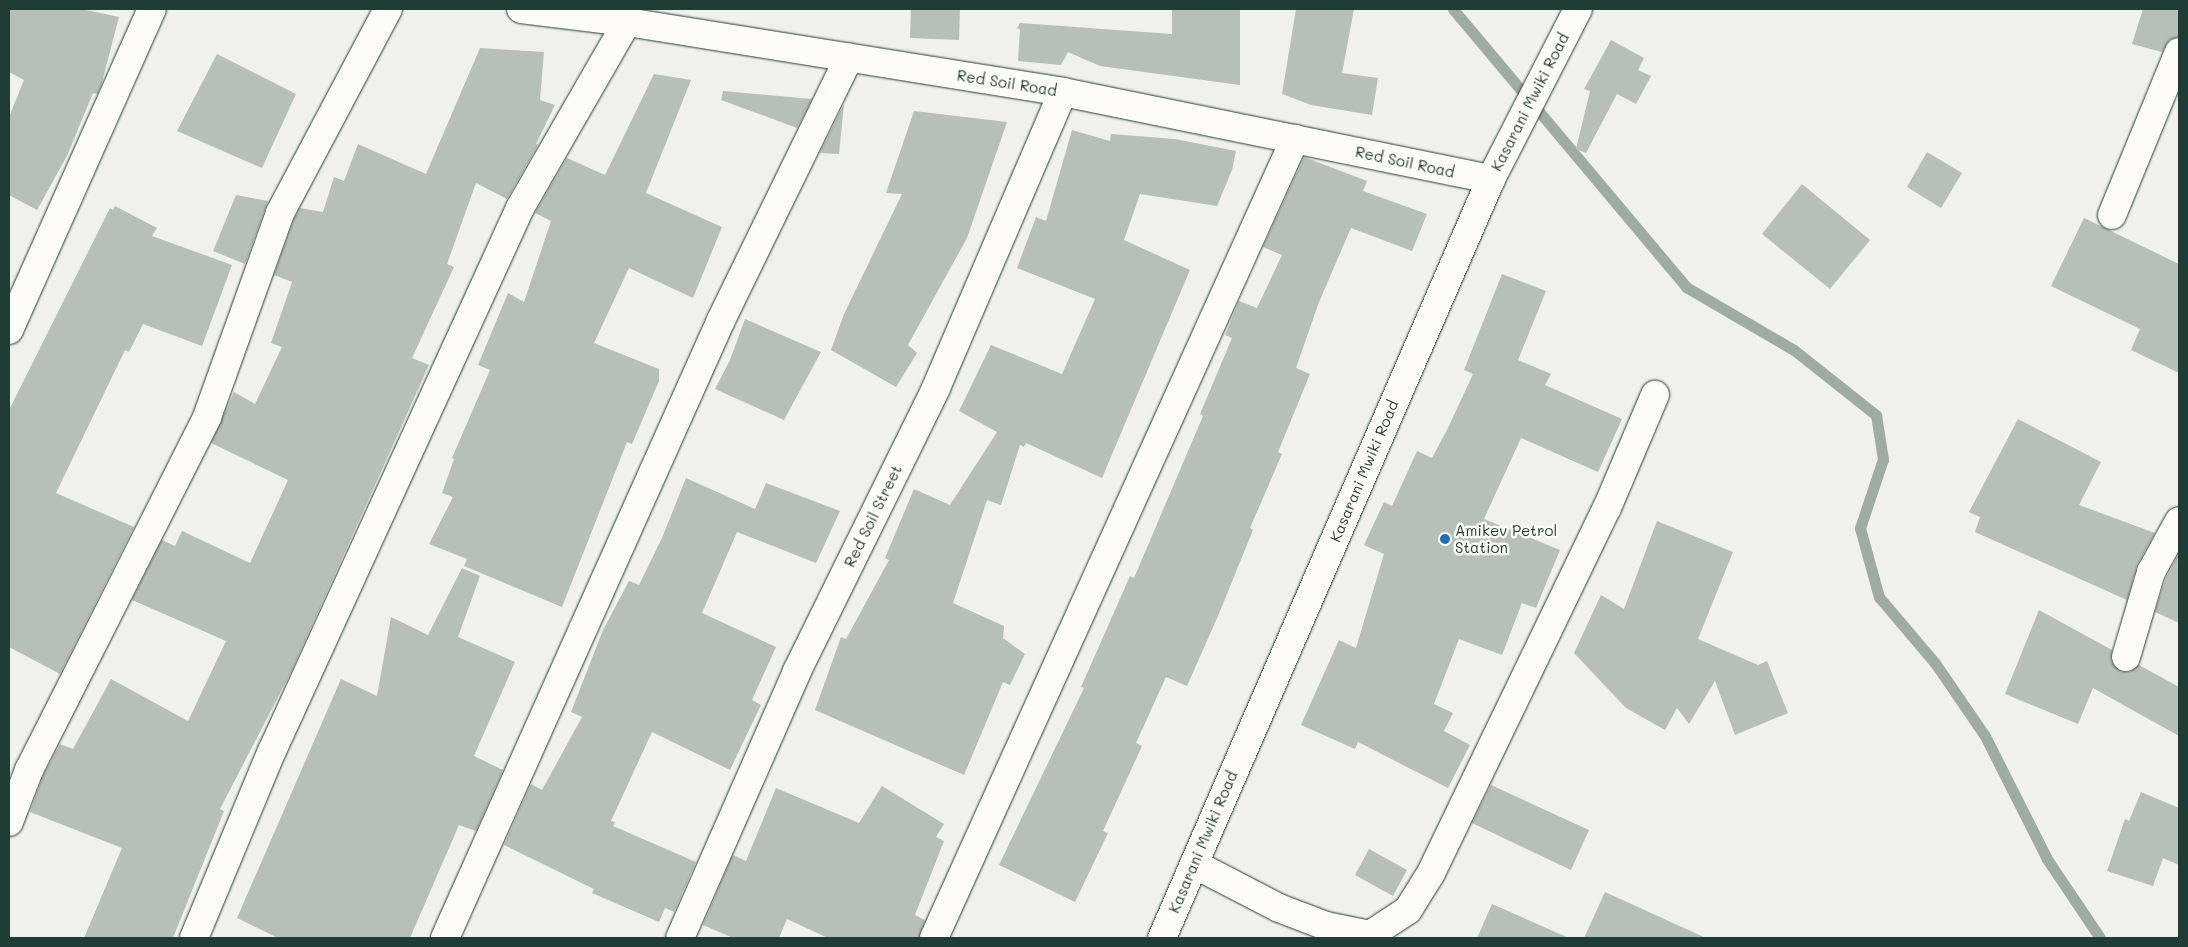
<!DOCTYPE html>
<style>
body{margin:0}
#map{position:relative;width:2188px;height:947px;overflow:hidden;background:#f0f1eb;font-family:Mali,sans-serif}
div>[style]{position:absolute}
.stream>*{height:11px;margin:-5.5px;padding:0 5.5px;transform-origin:5.5px;border-radius:5.5px;background:#9faca4}
.building>*{inset:0;background:#b6bfb8}
.roads{filter:drop-shadow(0 0 1px #1f3d34) drop-shadow(0 0 1px #1f3d34)}
.minor>*{height:28px;margin:-14px;padding:0 14px;transform-origin:14px;border-radius:14px;background:#fdfcf7}
.tertiary>*{height:28px;margin:-14px;padding:0 14px;transform-origin:14px;border-radius:14px;background:#fdfcf7}
.secondary>*{height:28px;margin:-14px;padding:0 14px;transform-origin:14px;border-radius:14px;background:#fdfcf7}
.dots>*{width:14px;height:14px;translate:-50% -50%;box-sizing:border-box;border:2px solid #fdfcf7;border-radius:50%}
span{translate:-50% -50%;white-space:nowrap;text-align:center;line-height:1.15;-webkit-text-stroke:5px #fdfcf7;paint-order:stroke}
.street-label{font-size:15px;color:#1f3d34}
.poi-label{font-size:15px;color:#1f3d34}
.left{translate:0 -50%;text-align:left}
.frame{position:absolute;inset:0;border:10px solid #1f3d34;pointer-events:none}
</style>
<div id="map">
<div class="stream">
<i style="left:1453px;top:9px;width:363px;rotate:50deg"></i>
<i style="left:1686px;top:287px;width:125px;rotate:30.3deg"></i>
<i style="left:1794px;top:350px;width:105px;rotate:38.4deg"></i>
<i style="left:1876px;top:415px;width:45px;rotate:81deg"></i>
<i style="left:1883px;top:459px;width:73px;rotate:108.4deg"></i>
<i style="left:1860px;top:528px;width:72px;rotate:74.6deg"></i>
<i style="left:1879px;top:597px;width:87px;rotate:49.7deg"></i>
<i style="left:1935px;top:663px;width:88px;rotate:55.6deg"></i>
<i style="left:1985px;top:736px;width:138px;rotate:63.2deg"></i>
<i style="left:2047px;top:859px;width:95px;rotate:56.1deg"></i>
</div>
<div class="building">
<i style="clip-path:polygon(9px 9px,81px 9px,119px 17px,101px 86px,97px 94px,93px 93px,67px 156px,37px 210px,9px 195px,9px 117px,24px 80px,9px 72px)"></i>
<i style="clip-path:polygon(911px 9px,960px 9px,959px 40px,910px 38px)"></i>
<i style="clip-path:polygon(1172px 9px,1240px 9px,1240px 85px,1100px 66px,1068px 52px,1061px 65px,1018px 61px,1020px 30px,1017px 28px,1020px 23px,1172px 34px)"></i>
<i style="clip-path:polygon(1296px 9px,1354px 9px,1342px 73px,1378px 78px,1372px 115px,1311px 105px,1282px 94px)"></i>
<i style="clip-path:polygon(2143px 9px,2179px 9px,2179px 37px,2169px 40px,2162px 52px,2132px 44px)"></i>
<i style="clip-path:polygon(1611px 40px,1644px 58px,1638px 70px,1651px 76px,1636px 104px,1617px 94px,1586px 153px,1576px 149px,1590px 91px,1584px 89px)"></i>
<i style="clip-path:polygon(480px 48px,544px 52px,540px 100px,555px 105px,536px 144px,538px 145px,507px 199px,476px 183px,447px 264px,454px 267px,412px 358px,429px 365px,291px 672px,220px 809px,224px 811px,173px 938px,84px 938px,122px 848px,30px 812px,43px 776px,60px 744px,73px 749px,111px 679px,188px 721px,226px 641px,132px 600px,162px 540px,175px 546px,182px 531px,250px 563px,288px 480px,211px 443px,234px 392px,255px 404px,282px 347px,271px 343px,292px 282px,274px 275px,294px 219px,300px 208px,323px 212px,334px 177px,344px 181px,358px 144px,426px 174px)"></i>
<i style="clip-path:polygon(217px 54px,296px 94px,262px 168px,177px 131px)"></i>
<i style="clip-path:polygon(654px 74px,691px 80px,646px 193px,722px 227px,693px 298px,629px 268px,594px 343px,659px 369px,659px 381px,632px 444px,627px 442px,562px 607px,464px 566px,467px 559px,429px 544px,453px 497px,442px 493px,454px 459px,452px 458px,490px 370px,478px 365px,508px 293px,524px 302px,551px 221px,535px 213px,567px 158px,605px 175px)"></i>
<i style="clip-path:polygon(723px 91px,812px 99px,797px 128px,721px 100px)"></i>
<i style="clip-path:polygon(844px 104px,839px 154px,820px 153px)"></i>
<i style="clip-path:polygon(914px 111px,1007px 122px,967px 238px,908px 345px,917px 353px,896px 387px,831px 350px,844px 314px,902px 194px,886px 193px)"></i>
<i style="clip-path:polygon(1072px 130px,1110px 141px,1111px 134px,1175px 139px,1236px 151px,1232px 170px,1217px 206px,1140px 194px,1124px 240px,1190px 270px,1102px 478px,1026px 443px,1024px 447px,1020px 445px,1001px 505px,987px 500px,953px 603px,1004px 626px,1003px 638px,1025px 654px,1010px 685px,1003px 682px,964px 775px,815px 710px,841px 637px,846px 639px,889px 560px,885px 558px,914px 489px,950px 505px,997px 432px,959px 411px,991px 345px,1062px 374px,1095px 299px,1017px 268px,1036px 217px,1046px 221px)"></i>
<i style="clip-path:polygon(1927px 152px,1962px 173px,1941px 208px,1907px 187px)"></i>
<i style="clip-path:polygon(1304px 157px,1367px 181px,1363px 191px,1427px 214px,1412px 251px,1351px 228px,1319px 302px,1296px 368px,1310px 374px,1278px 452px,1282px 454px,1250px 528px,1253px 530px,1218px 616px,1187px 686px,1166px 677px,1136px 743px,1142px 746px,1103px 831px,1108px 833px,1075px 902px,999px 865px,1084px 688px,1081px 687px,1130px 576px,1134px 578px,1203px 416px,1200px 414px,1232px 338px,1225px 335px,1239px 301px,1257px 308px,1282px 255px,1263px 247px)"></i>
<i style="clip-path:polygon(1802px 184px,1870px 240px,1830px 289px,1762px 234px)"></i>
<i style="clip-path:polygon(236px 195px,268px 201px,245px 264px,213px 251px)"></i>
<i style="clip-path:polygon(115px 206px,157px 228px,152px 236px,232px 265px,202px 346px,143px 324px,129px 352px,125px 350px,56px 493px,134px 527px,60px 674px,9px 647px,9px 410px,110px 208px,113px 210px)"></i>
<i style="clip-path:polygon(2084px 218px,2179px 264px,2179px 373px,2131px 350px,2140px 329px,2051px 286px)"></i>
<i style="clip-path:polygon(1502px 274px,1546px 291px,1518px 360px,1551px 374px,1545px 385px,1622px 419px,1598px 472px,1521px 438px,1484px 519px,1560px 550px,1536px 608px,1522px 603px,1502px 655px,1459px 639px,1434px 704px,1453px 713px,1444px 731px,1470px 745px,1448px 788px,1358px 742px,1355px 749px,1301px 725px,1339px 640px,1356px 648px,1384px 554px,1364px 545px,1384px 502px,1392px 506px,1417px 451px,1432px 458px,1448px 428px,1473px 374px,1464px 370px)"></i>
<i style="clip-path:polygon(745px 319px,821px 352px,784px 420px,715px 389px,730px 360px)"></i>
<i style="clip-path:polygon(2018px 419px,2101px 462px,2079px 505px,2155px 533px,2137px 565px,2127px 600px,1975px 532px,1980px 517px,1969px 512px)"></i>
<i style="clip-path:polygon(686px 478px,755px 509px,766px 483px,840px 511px,816px 563px,737px 532px,702px 613px,776px 647px,752px 700px,761px 705px,730px 770px,652px 732px,611px 821px,615px 822px,613px 826px,696px 862px,674px 912px,665px 908px,659px 922px,592px 893px,594px 889px,504px 845px,531px 784px,542px 790px,582px 717px,571px 712px,603px 630px,629px 581px,639px 585px,662px 538px)"></i>
<i style="clip-path:polygon(1657px 521px,1733px 552px,1698px 639px,1758px 665px,1767px 661px,1788px 713px,1735px 735px,1715px 681px,1689px 724px,1677px 708px,1665px 730px,1626px 708px,1574px 653px,1601px 595px,1624px 609px)"></i>
<i style="clip-path:polygon(2179px 553px,2179px 623px,2155px 612px,2166px 578px)"></i>
<i style="clip-path:polygon(462px 568px,480px 576px,458px 637px,515px 662px,474px 756px,503px 770px,476px 831px,459px 825px,410px 938px,278px 938px,237px 918px,341px 679px,377px 696px,391px 617px,428px 635px)"></i>
<i style="clip-path:polygon(2039px 610px,2112px 650px,2111px 661px,2121px 672px,2130px 672px,2139px 665px,2179px 687px,2179px 736px,2093px 688px,2078px 724px,2005px 694px)"></i>
<i style="clip-path:polygon(1491px 785px,1589px 830px,1571px 870px,1472px 823px)"></i>
<i style="clip-path:polygon(882px 786px,944px 824px,936px 837px,944px 841px,915px 915px,925px 920px,919px 938px,828px 938px,787px 919px,779px 938px,733px 938px,703px 925px,733px 855px,746px 861px,776px 788px,859px 823px)"></i>
<i style="clip-path:polygon(2141px 792px,2179px 808px,2179px 865px,2163px 858px,2153px 886px,2107px 871px,2125px 819px,2129px 821px)"></i>
<i style="clip-path:polygon(1369px 849px,1407px 870px,1393px 896px,1355px 875px)"></i>
<i style="clip-path:polygon(1605px 892px,1706px 938px,1584px 938px)"></i>
<i style="clip-path:polygon(1492px 904px,1569px 938px,1477px 938px)"></i>
</div>
<div class="roads">
<div class="minor">
<i style="left:2112px;top:215px;width:176px;rotate:-67.7deg"></i>
<i style="left:9px;top:330px;width:351px;rotate:-66deg"></i>
<i style="left:2126px;top:657px;width:89px;rotate:-73.6deg"></i>
<i style="left:2151px;top:572px;width:58px;rotate:-61.2deg"></i>
<i style="left:9px;top:822px;width:56px;rotate:-69deg"></i>
<i style="left:29px;top:770px;width:395px;rotate:-63.2deg"></i>
<i style="left:207px;top:417px;width:217px;rotate:-70.3deg"></i>
<i style="left:280px;top:213px;width:231px;rotate:-62.1deg"></i>
<i style="left:1194px;top:864px;width:96px;rotate:27.4deg"></i>
<i style="left:1279px;top:908px;width:50px;rotate:21deg"></i>
<i style="left:1326px;top:926px;width:45px;rotate:11.6deg"></i>
<i style="left:1370px;top:935px;width:45px;rotate:-33.3deg"></i>
<i style="left:1408px;top:910px;width:44px;rotate:-58.1deg"></i>
<i style="left:1431px;top:873px;width:405px;rotate:-64.3deg"></i>
<i style="left:1607px;top:508px;width:123px;rotate:-67deg"></i>
<i style="left:194px;top:938px;width:203px;rotate:-67.4deg"></i>
<i style="left:272px;top:751px;width:597px;rotate:-65.45deg"></i>
<i style="left:520px;top:208px;width:215px;rotate:-60.1deg"></i>
<i style="left:445px;top:938px;width:677px;rotate:-65.93deg"></i>
<i style="left:721px;top:320px;width:292px;rotate:-64deg"></i>
<i style="left:680px;top:938px;width:292px;rotate:-66.3deg"></i>
<i style="left:797px;top:671px;width:315px;rotate:-63.8deg"></i>
<i style="left:936px;top:388px;width:322px;rotate:-66.8deg"></i>
<i style="left:934px;top:938px;width:877px;rotate:-65.69deg"></i>
</div>
<div class="tertiary">
<i style="left:521px;top:9px;width:107px;rotate:7deg"></i>
<i style="left:627px;top:22px;width:442px;rotate:9.1deg"></i>
<i style="left:1063px;top:92px;width:437px;rotate:11.5deg"></i>
</div>
<div class="secondary">
<i style="left:1162px;top:938px;width:827px;rotate:-66.56deg"></i>
<i style="left:1491px;top:179px;width:191px;rotate:-62.9deg"></i>
</div>
</div>
<div class="dots">
<i style="left:1445px;top:539px;background:#1f6fb2"></i>
</div>
<div class="street-label">
<span style="left:1007px;top:83px;rotate:9deg">Red Soil Road</span>
<span style="left:1530px;top:102px;rotate:-63deg">Kasarani Mwiki Road</span>
<span style="left:1405px;top:162px;rotate:12deg">Red Soil Road</span>
<span style="left:1364px;top:471px;rotate:-67deg">Kasarani Mwiki Road</span>
<span style="left:873px;top:516px;rotate:-64deg">Red Soil Street</span>
<span style="left:1203px;top:842px;rotate:-67deg">Kasarani Mwiki Road</span>
</div>
<div class="poi-label">
<span class="left" style="left:1455px;top:539px">Amikev Petrol<br>Station</span>
</div>
<div class="frame"></div>
</div>
